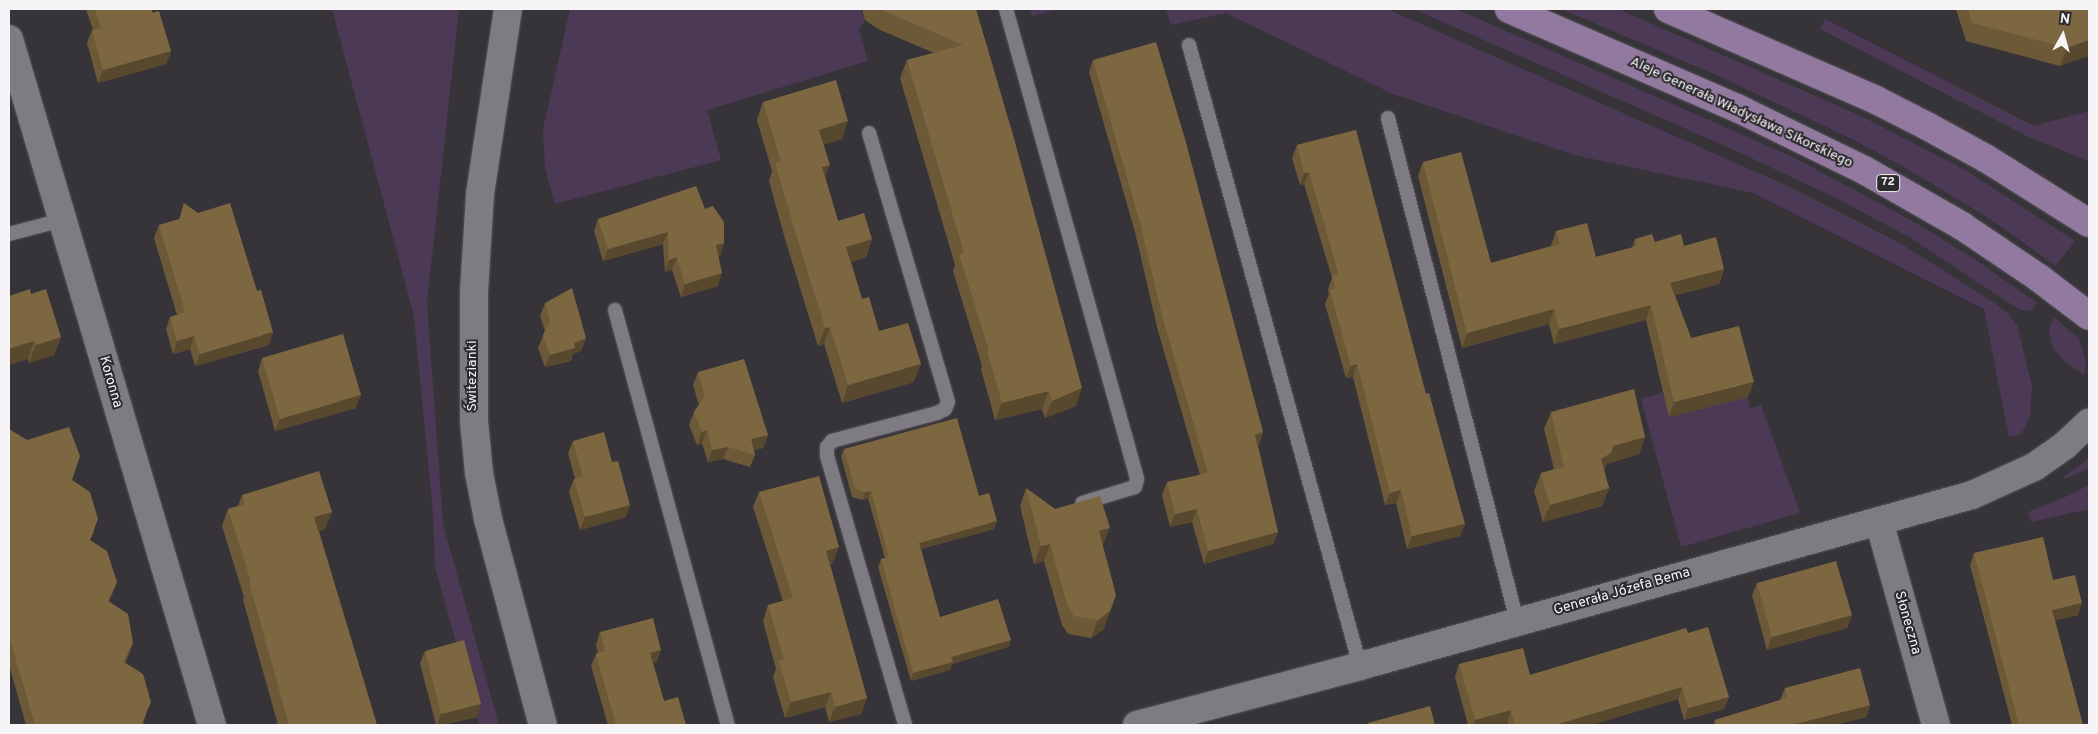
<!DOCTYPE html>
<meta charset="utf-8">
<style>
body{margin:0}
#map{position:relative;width:2098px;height:734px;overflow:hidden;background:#373439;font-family:Overpass,sans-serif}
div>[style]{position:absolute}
.green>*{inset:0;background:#4c3956}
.roads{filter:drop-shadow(0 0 1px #575359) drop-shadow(0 0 1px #575359)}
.service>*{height:14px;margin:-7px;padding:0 7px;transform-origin:7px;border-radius:7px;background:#7f7b82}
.minor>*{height:28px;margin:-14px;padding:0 14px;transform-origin:14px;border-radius:14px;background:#7f7b82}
.primary>*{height:28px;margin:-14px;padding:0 14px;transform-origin:14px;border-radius:14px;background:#9279a0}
.wall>*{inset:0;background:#6c5938}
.shaded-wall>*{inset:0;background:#58482e}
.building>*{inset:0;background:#7d6741}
span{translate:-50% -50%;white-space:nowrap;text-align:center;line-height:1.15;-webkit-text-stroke:4px #2d2a2f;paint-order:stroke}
.shield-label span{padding:1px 4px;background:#2d2a2f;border:1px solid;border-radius:4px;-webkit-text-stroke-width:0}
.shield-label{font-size:12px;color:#f6f4f7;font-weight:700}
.street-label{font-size:14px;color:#f6f4f7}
.frame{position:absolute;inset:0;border:10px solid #f6f4f7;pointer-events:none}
.north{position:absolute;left:2038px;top:10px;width:50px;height:50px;-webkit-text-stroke:4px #2d2a2f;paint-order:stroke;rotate:7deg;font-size:14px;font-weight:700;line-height:20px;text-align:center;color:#f6f4f7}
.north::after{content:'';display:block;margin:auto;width:18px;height:22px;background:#f6f4f7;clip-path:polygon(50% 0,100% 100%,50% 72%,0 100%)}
</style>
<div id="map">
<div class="green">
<i style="clip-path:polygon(332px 9px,459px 9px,427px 303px,443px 524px,499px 725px,479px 725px,435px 567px,433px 514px,414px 316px)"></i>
<i style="clip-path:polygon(570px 9px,861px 9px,865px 20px,859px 29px,868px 61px,707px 110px,721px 160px,555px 204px,545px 168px,543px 129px)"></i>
<i style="clip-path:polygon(1030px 9px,1059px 9px,1032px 16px)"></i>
<i style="clip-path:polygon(1166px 9px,1387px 9px,1790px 187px,1900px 243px,1996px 304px,2008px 314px,2017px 325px,2032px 386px,2030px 415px,2026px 427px,2019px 435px,2009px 437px,1984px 309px,1753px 193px,1574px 155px,1393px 94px,1226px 13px,1171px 25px)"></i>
<i style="clip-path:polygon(1413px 9px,1456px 9px,1793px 157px,1916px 223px,1976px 260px,2037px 303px,2031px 311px,2020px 310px,1909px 237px,1838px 199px,1732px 149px)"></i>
<i style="clip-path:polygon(1561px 9px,1618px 9px,1861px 116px,1965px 170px,2075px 241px,2056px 266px,1990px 219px,1904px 167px,1852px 139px,1721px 77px)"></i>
<i style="clip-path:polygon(1825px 19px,2034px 126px,2089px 111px,2089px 161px,2027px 136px,1820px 29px)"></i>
<i style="clip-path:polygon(2054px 317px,2079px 339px,2086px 362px,2084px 375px,2064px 361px,2053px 348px,2049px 330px)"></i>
<i style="clip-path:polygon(1663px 392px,1670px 417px,1748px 397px,1750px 408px,1761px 405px,1800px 513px,1681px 547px,1641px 399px)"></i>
<i style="clip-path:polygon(2089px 458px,2089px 468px,2065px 479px,2063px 477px)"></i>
<i style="clip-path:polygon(2089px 484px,2089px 509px,2031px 522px,2028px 512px,2075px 493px)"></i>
</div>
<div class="roads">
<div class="service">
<i style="left:1006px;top:9px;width:488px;rotate:74.4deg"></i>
<i style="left:1137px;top:479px;width:8px;rotate:104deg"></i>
<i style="left:1135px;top:487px;width:55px;rotate:163.2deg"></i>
<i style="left:1189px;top:45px;width:644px;rotate:74.6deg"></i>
<i style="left:1388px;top:118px;width:519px;rotate:75.62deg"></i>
<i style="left:869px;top:133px;width:280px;rotate:73.6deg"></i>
<i style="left:948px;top:402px;width:8px;rotate:113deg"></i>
<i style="left:945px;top:409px;width:9px;rotate:153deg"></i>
<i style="left:937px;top:413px;width:109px;rotate:165.1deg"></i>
<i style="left:832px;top:441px;width:8px;rotate:130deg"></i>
<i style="left:827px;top:447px;width:9px;rotate:90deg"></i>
<i style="left:827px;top:456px;width:280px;rotate:73.8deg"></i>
<i style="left:9px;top:234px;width:55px;rotate:-14.8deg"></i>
<i style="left:615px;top:310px;width:430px;rotate:74.8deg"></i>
</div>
<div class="minor">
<i style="left:508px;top:9px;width:187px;rotate:98.6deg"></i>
<i style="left:480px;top:194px;width:97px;rotate:93.5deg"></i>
<i style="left:474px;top:291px;width:130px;rotate:90deg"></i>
<i style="left:474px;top:421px;width:52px;rotate:84.5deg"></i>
<i style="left:479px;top:473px;width:47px;rotate:78.9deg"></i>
<i style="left:488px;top:519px;width:213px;rotate:75.1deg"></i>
<i style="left:9px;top:39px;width:715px;rotate:73.52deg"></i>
<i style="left:1879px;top:521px;width:212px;rotate:74.4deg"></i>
<i style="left:1137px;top:725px;width:231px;rotate:-14.8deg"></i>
<i style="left:1360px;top:666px;width:635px;rotate:-15.61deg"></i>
<i style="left:1972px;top:495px;width:68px;rotate:-24.3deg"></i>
<i style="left:2034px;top:467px;width:38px;rotate:-35deg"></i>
<i style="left:2065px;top:445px;width:33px;rotate:-43deg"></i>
</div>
<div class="primary">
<i style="left:1509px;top:9px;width:249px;rotate:23.5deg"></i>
<i style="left:1737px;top:108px;width:141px;rotate:26deg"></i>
<i style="left:1864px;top:170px;width:113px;rotate:29.7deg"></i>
<i style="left:1962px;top:226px;width:93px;rotate:34deg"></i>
<i style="left:2039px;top:278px;width:63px;rotate:37.2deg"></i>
<i style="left:1668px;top:9px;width:227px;rotate:23.6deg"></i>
<i style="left:1876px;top:100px;width:57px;rotate:27deg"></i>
<i style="left:1927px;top:126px;width:68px;rotate:28.8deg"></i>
<i style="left:1987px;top:159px;width:120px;rotate:32.1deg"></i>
</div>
</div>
<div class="wall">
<i style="clip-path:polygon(86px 9px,151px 9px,171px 51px,166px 64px,98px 83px,87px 43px,92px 30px,93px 30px)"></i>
<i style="clip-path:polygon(862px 9px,976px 9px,1076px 406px,1045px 418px,1042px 409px,995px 420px,981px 369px,982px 366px,953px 271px,955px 265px,900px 78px,907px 60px,934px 53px,878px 29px,865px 20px)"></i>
<i style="clip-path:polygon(1956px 9px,2089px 9px,2060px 66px,1966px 41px)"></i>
<i style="clip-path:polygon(1093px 60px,1263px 432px,1259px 445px,1258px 445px,1278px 532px,1273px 544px,1204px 564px,1192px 522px,1170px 527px,1162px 495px,1167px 482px,1200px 475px,1158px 331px,1135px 232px,1089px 72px)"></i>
<i style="clip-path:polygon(763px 102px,842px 139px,824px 144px,825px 176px,838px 221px,872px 239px,866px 257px,851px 262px,862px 299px,879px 331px,914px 382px,842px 403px,824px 344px,818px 346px,785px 239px,769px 181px,772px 171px,757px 120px)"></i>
<i style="clip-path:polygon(1356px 130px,1460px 536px,1407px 549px,1396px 503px,1385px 505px,1353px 377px,1346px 378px,1325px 304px,1329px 294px,1328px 289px,1332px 278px,1304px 184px,1300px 185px,1292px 158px,1297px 145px)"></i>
<i style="clip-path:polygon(1423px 162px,1491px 263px,1551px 246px,1556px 231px,1596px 257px,1632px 248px,1635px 239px,1684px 246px,1724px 269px,1719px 284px,1675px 295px,1691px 338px,1748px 397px,1669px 417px,1646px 320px,1554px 344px,1549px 324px,1462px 348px,1418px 176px)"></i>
<i style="clip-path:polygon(184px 203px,269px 345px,195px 366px,190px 349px,173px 354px,166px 329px,170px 317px,177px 315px,154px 238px,159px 225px,179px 219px)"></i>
<i style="clip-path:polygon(705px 209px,724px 243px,720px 256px,719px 256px,718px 286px,681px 297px,672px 270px,665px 272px,663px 244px,603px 261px,594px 231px,598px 219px)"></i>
<i style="clip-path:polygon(31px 294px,61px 337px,54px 355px,29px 363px,28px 359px)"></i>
<i style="clip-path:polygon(545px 303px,586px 338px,581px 351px,573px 354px,571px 361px,545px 367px,538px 348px,545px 331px,540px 316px)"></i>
<i style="clip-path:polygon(262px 358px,356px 408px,275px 431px,258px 371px)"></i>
<i style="clip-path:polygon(698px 372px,768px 435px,763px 448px,754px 450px,755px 455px,750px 467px,723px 459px,708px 462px,702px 443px,697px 445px,689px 425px,694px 412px,699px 405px,693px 385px)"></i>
<i style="clip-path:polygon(1551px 412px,1645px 437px,1639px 454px,1607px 464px,1604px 470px,1609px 488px,1602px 506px,1543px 522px,1534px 491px,1541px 473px,1554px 469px,1544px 429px)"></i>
<i style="clip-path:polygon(9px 429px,72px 480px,94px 532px,90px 540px,117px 582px,109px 602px,129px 655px,125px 663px,146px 715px,143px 723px,146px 725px,26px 725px,9px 665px)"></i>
<i style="clip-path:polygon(573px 441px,612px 462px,626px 517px,580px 530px,569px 492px,574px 479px,575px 479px,568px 453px)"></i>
<i style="clip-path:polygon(844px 449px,979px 496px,994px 529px,921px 549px,940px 617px,1011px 640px,1008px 647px,952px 664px,950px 670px,911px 681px,878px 567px,881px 559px,885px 558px,868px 498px,863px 500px,852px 497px,841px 456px)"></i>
<i style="clip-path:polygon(1026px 488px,1103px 545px,1104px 629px,1091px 638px,1068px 634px,1062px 625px,1044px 561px,1034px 564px,1020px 506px)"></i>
<i style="clip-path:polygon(759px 492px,833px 563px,830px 564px,867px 698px,861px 714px,829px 722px,825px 707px,785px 718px,773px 677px,776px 669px,763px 621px,768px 605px,783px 601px,753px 507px)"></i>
<i style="clip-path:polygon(242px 495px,332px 512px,325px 529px,319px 531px,377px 725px,278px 725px,243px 600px,244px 597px,222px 526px,228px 509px,238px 506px)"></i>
<i style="clip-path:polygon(1974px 553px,2053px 580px,2078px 615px,2055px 620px,2083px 725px,2012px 725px,1970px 565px)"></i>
<i style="clip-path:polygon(1757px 583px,1852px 615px,1847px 628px,1767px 650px,1752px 595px)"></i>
<i style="clip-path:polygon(600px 632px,657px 662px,653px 663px,664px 701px,686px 725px,608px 725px,591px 666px,596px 654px,598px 653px,596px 645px)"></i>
<i style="clip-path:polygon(1688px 633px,1729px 697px,1724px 709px,1684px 720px,1678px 699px,1591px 725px,1508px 725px,1507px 723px,1497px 725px,1468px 725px,1455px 677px,1459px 664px,1530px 675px)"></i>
<i style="clip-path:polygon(425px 651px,477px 717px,442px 725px,436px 725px,420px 663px)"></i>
<i style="clip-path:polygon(1785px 688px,1870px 705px,1866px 717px,1834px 725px,1713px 725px,1715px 720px,1780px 700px)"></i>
</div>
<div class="shaded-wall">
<i style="clip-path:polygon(2089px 40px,2089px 56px,2060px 66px,2067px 48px)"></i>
<i style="clip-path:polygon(171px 51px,166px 64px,98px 83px,103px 70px)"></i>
<i style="clip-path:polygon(848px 121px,842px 139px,813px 148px,819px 130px)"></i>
<i style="clip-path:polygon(830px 165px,823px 182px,822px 167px)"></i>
<i style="clip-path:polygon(1309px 172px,1304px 184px,1300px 185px,1304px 173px)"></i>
<i style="clip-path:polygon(668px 232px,663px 244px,603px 261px,608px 249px)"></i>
<i style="clip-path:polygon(872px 239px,866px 257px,840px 265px,846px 247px)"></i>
<i style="clip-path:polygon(724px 243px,720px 256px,712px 258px,716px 245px)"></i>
<i style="clip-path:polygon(677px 257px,672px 270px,665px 272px,669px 260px)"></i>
<i style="clip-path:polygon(1724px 269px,1719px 284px,1665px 298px,1670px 283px)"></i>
<i style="clip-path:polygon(722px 273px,718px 286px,681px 297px,685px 284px)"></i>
<i style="clip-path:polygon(1651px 305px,1646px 320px,1554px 344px,1559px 329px)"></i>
<i style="clip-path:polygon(1554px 309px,1549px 324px,1462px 348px,1467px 333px)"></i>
<i style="clip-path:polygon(830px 327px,824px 344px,818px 346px,825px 328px)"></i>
<i style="clip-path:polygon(273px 332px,269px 345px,195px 366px,200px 354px)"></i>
<i style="clip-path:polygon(194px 336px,190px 349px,173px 354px,177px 341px)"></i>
<i style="clip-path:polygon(61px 337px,54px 355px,29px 363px,36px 345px)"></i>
<i style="clip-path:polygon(586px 338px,581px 351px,573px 354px,571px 361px,545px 367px,550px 355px)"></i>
<i style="clip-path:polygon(34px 341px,28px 359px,9px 365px,9px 349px)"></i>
<i style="clip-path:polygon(921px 364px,914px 382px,842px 403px,848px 385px)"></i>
<i style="clip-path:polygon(1357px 364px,1353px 377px,1346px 378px,1351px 366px)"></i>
<i style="clip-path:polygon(1754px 382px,1748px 397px,1669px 417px,1674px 402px)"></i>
<i style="clip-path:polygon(1082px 388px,1076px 406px,1045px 418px,1052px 401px)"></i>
<i style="clip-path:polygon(1049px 391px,1042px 409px,995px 420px,1002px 403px)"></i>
<i style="clip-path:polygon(361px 395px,356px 408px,275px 431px,280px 419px)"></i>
<i style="clip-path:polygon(707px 430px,702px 443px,697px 445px,702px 432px)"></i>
<i style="clip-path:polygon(1263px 432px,1259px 445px,1251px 447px,1255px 435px)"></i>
<i style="clip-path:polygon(768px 435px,763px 448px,746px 452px,751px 439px)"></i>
<i style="clip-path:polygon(1645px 437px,1639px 454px,1607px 464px,1604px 471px,1601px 459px,1613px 446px)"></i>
<i style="clip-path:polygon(728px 447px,723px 459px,708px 462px,712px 450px)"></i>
<i style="clip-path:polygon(1609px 488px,1602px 506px,1543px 522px,1550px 505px)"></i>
<i style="clip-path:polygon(1401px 490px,1396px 503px,1385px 505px,1390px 493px)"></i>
<i style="clip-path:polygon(871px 491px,868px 498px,863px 500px,865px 492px)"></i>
<i style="clip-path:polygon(630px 505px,626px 517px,580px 530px,585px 517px)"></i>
<i style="clip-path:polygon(1197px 509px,1192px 522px,1170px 527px,1175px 514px)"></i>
<i style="clip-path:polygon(332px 512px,325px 529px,308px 534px,314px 517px)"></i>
<i style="clip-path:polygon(997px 521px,994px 529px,916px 550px,919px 543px)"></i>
<i style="clip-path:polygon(1465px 524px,1460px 536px,1407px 549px,1412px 536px)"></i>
<i style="clip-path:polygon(1110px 528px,1103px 545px,1093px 549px,1099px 531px)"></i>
<i style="clip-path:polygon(1278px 532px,1273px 544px,1204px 564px,1208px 551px)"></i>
<i style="clip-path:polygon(1050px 544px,1044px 561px,1034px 564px,1041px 546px)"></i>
<i style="clip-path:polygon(839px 547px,833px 563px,821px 566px,826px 551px)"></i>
<i style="clip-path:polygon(117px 582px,112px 594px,103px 614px,108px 601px)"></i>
<i style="clip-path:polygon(1116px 595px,1104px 629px,1091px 638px,1098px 620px)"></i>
<i style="clip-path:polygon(2082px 603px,2078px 615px,2048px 622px,2052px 610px)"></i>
<i style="clip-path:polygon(1852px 615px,1847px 628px,1767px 650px,1772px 637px)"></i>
<i style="clip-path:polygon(1011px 640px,1008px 647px,952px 664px,950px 670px,911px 681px,913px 673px,951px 657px)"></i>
<i style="clip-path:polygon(133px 643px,129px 655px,119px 675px,124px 662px)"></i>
<i style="clip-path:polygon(661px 650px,657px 662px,646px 665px,650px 653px)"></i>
<i style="clip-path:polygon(1682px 687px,1678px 699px,1591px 725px,1555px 725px)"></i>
<i style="clip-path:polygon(831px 692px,825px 707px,785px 718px,791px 702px)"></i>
<i style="clip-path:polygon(1729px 697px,1724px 709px,1684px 720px,1688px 708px)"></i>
<i style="clip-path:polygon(867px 698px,861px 714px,829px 722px,835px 707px)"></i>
<i style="clip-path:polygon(481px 704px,477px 717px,442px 725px,437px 725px,441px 714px)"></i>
<i style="clip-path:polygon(1870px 705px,1866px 717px,1834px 725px,1791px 725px)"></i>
<i style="clip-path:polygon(1511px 710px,1507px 723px,1497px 725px,1473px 725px,1475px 720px)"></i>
</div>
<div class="building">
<i style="clip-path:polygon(95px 9px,151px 9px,152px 13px,159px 11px,171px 51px,103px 70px,92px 30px,101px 28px)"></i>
<i style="clip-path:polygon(881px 9px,976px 9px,1013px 135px,1082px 388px,1052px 401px,1049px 391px,1002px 403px,987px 351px,989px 351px,959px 254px,964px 253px,907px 60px,963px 45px,885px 11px)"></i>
<i style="clip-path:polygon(1968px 9px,2089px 9px,2089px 40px,2067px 48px,1972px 23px)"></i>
<i style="clip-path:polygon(1156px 42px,1185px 139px,1263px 432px,1255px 435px,1278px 532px,1208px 551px,1197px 509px,1175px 514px,1167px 482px,1208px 473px,1163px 319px,1139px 219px,1093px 60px)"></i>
<i style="clip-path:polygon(836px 80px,848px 121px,819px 130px,830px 165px,822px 167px,838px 221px,864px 213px,872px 239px,846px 247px,862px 299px,869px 297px,879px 331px,908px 323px,921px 364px,848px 385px,830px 327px,825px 328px,792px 221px,775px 163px,781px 161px,763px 102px)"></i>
<i style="clip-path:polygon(1356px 130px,1426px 394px,1429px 393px,1465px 524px,1412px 536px,1401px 490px,1390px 493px,1357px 364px,1351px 366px,1330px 291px,1335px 288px,1332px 276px,1339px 275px,1309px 172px,1304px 173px,1297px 145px)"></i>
<i style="clip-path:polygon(1461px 152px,1491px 263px,1560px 244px,1556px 231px,1587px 223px,1596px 257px,1637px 246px,1635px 239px,1652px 234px,1655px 242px,1681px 234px,1684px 246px,1716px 237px,1724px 269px,1670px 283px,1691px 338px,1739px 326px,1754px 382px,1674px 402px,1651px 305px,1559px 329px,1554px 309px,1467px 333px,1423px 162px)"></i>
<i style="clip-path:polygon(696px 186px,705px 209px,713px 206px,724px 222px,724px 243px,716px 245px,722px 273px,685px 284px,677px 257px,669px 260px,668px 232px,608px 249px,598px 219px)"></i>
<i style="clip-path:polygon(184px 203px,198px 213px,230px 203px,257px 291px,261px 290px,273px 332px,200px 354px,194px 336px,177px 341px,170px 317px,185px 312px,159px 225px,180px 219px)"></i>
<i style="clip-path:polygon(572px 288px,586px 338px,574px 343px,575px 348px,550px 355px,543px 335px,550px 321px,545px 303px)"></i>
<i style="clip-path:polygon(30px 289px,31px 294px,46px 289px,61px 337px,36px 345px,34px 341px,9px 349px,9px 296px)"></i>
<i style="clip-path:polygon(343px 334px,361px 395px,280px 419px,262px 358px)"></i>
<i style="clip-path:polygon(744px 359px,768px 435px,751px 439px,755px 455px,728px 447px,712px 450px,707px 430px,702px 432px,694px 412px,705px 396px,698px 372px)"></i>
<i style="clip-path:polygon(1634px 389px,1645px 437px,1613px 446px,1611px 453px,1601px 459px,1609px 488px,1550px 505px,1541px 473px,1564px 467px,1551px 412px)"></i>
<i style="clip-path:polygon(957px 418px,979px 496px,989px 493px,997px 521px,919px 543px,940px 617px,998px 599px,1011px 640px,951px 657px,953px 662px,913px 673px,881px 559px,889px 557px,871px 491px,865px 492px,855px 489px,844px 449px)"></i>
<i style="clip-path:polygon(69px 427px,80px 456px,72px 480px,90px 492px,98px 519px,90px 540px,107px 551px,117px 582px,108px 601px,128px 614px,133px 643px,124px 662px,143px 674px,151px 702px,142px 723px,146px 725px,35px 725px,9px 636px,9px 429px,27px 440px)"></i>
<i style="clip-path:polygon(604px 432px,612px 462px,618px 461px,630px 505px,585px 517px,574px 479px,583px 477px,573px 441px)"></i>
<i style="clip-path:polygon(319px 471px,332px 512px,314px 517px,377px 725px,289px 725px,249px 582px,251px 582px,228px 509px,245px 504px,242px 495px)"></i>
<i style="clip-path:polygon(819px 476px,839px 547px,826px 551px,867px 698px,835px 707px,831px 692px,791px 702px,779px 661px,784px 660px,768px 605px,793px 598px,759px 492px)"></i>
<i style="clip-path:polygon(1026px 488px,1055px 509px,1100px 496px,1110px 528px,1099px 531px,1116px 595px,1110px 611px,1098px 620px,1074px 616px,1068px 607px,1050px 544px,1041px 546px)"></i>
<i style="clip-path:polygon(2043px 537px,2053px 580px,2075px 575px,2082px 603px,2052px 610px,2083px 725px,2019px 725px,1974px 553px)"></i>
<i style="clip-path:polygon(1836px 561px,1852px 615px,1772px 637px,1757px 583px)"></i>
<i style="clip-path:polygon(653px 618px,661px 650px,650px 653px,664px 701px,678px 697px,686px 725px,616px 725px,596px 654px,605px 651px,600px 632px)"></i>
<i style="clip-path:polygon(1708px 627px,1729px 697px,1688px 708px,1682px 687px,1555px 725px,1515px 725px,1511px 710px,1475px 720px,1459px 664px,1523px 648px,1530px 675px,1686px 628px,1688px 633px)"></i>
<i style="clip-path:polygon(464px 640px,481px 704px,441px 714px,425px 651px)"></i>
<i style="clip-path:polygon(1860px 668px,1870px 705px,1791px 725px,1717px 725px,1715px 720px,1787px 698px,1785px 688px)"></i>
<i style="clip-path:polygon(1430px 706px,1435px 725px,1369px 725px,1368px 723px)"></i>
</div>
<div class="shield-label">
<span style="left:1888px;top:183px">72</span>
</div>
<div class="street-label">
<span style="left:1741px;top:113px;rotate:25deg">Aleje Generała Władysława Sikorskiego</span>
<span style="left:473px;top:376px;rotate:-90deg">Świtezianki</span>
<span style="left:110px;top:382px;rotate:74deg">Koronna</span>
<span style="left:1622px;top:592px;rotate:-16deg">Generała Józefa Bema</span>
<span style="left:1907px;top:623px;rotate:74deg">Słoneczna</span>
</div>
<div class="frame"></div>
<div class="north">N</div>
</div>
